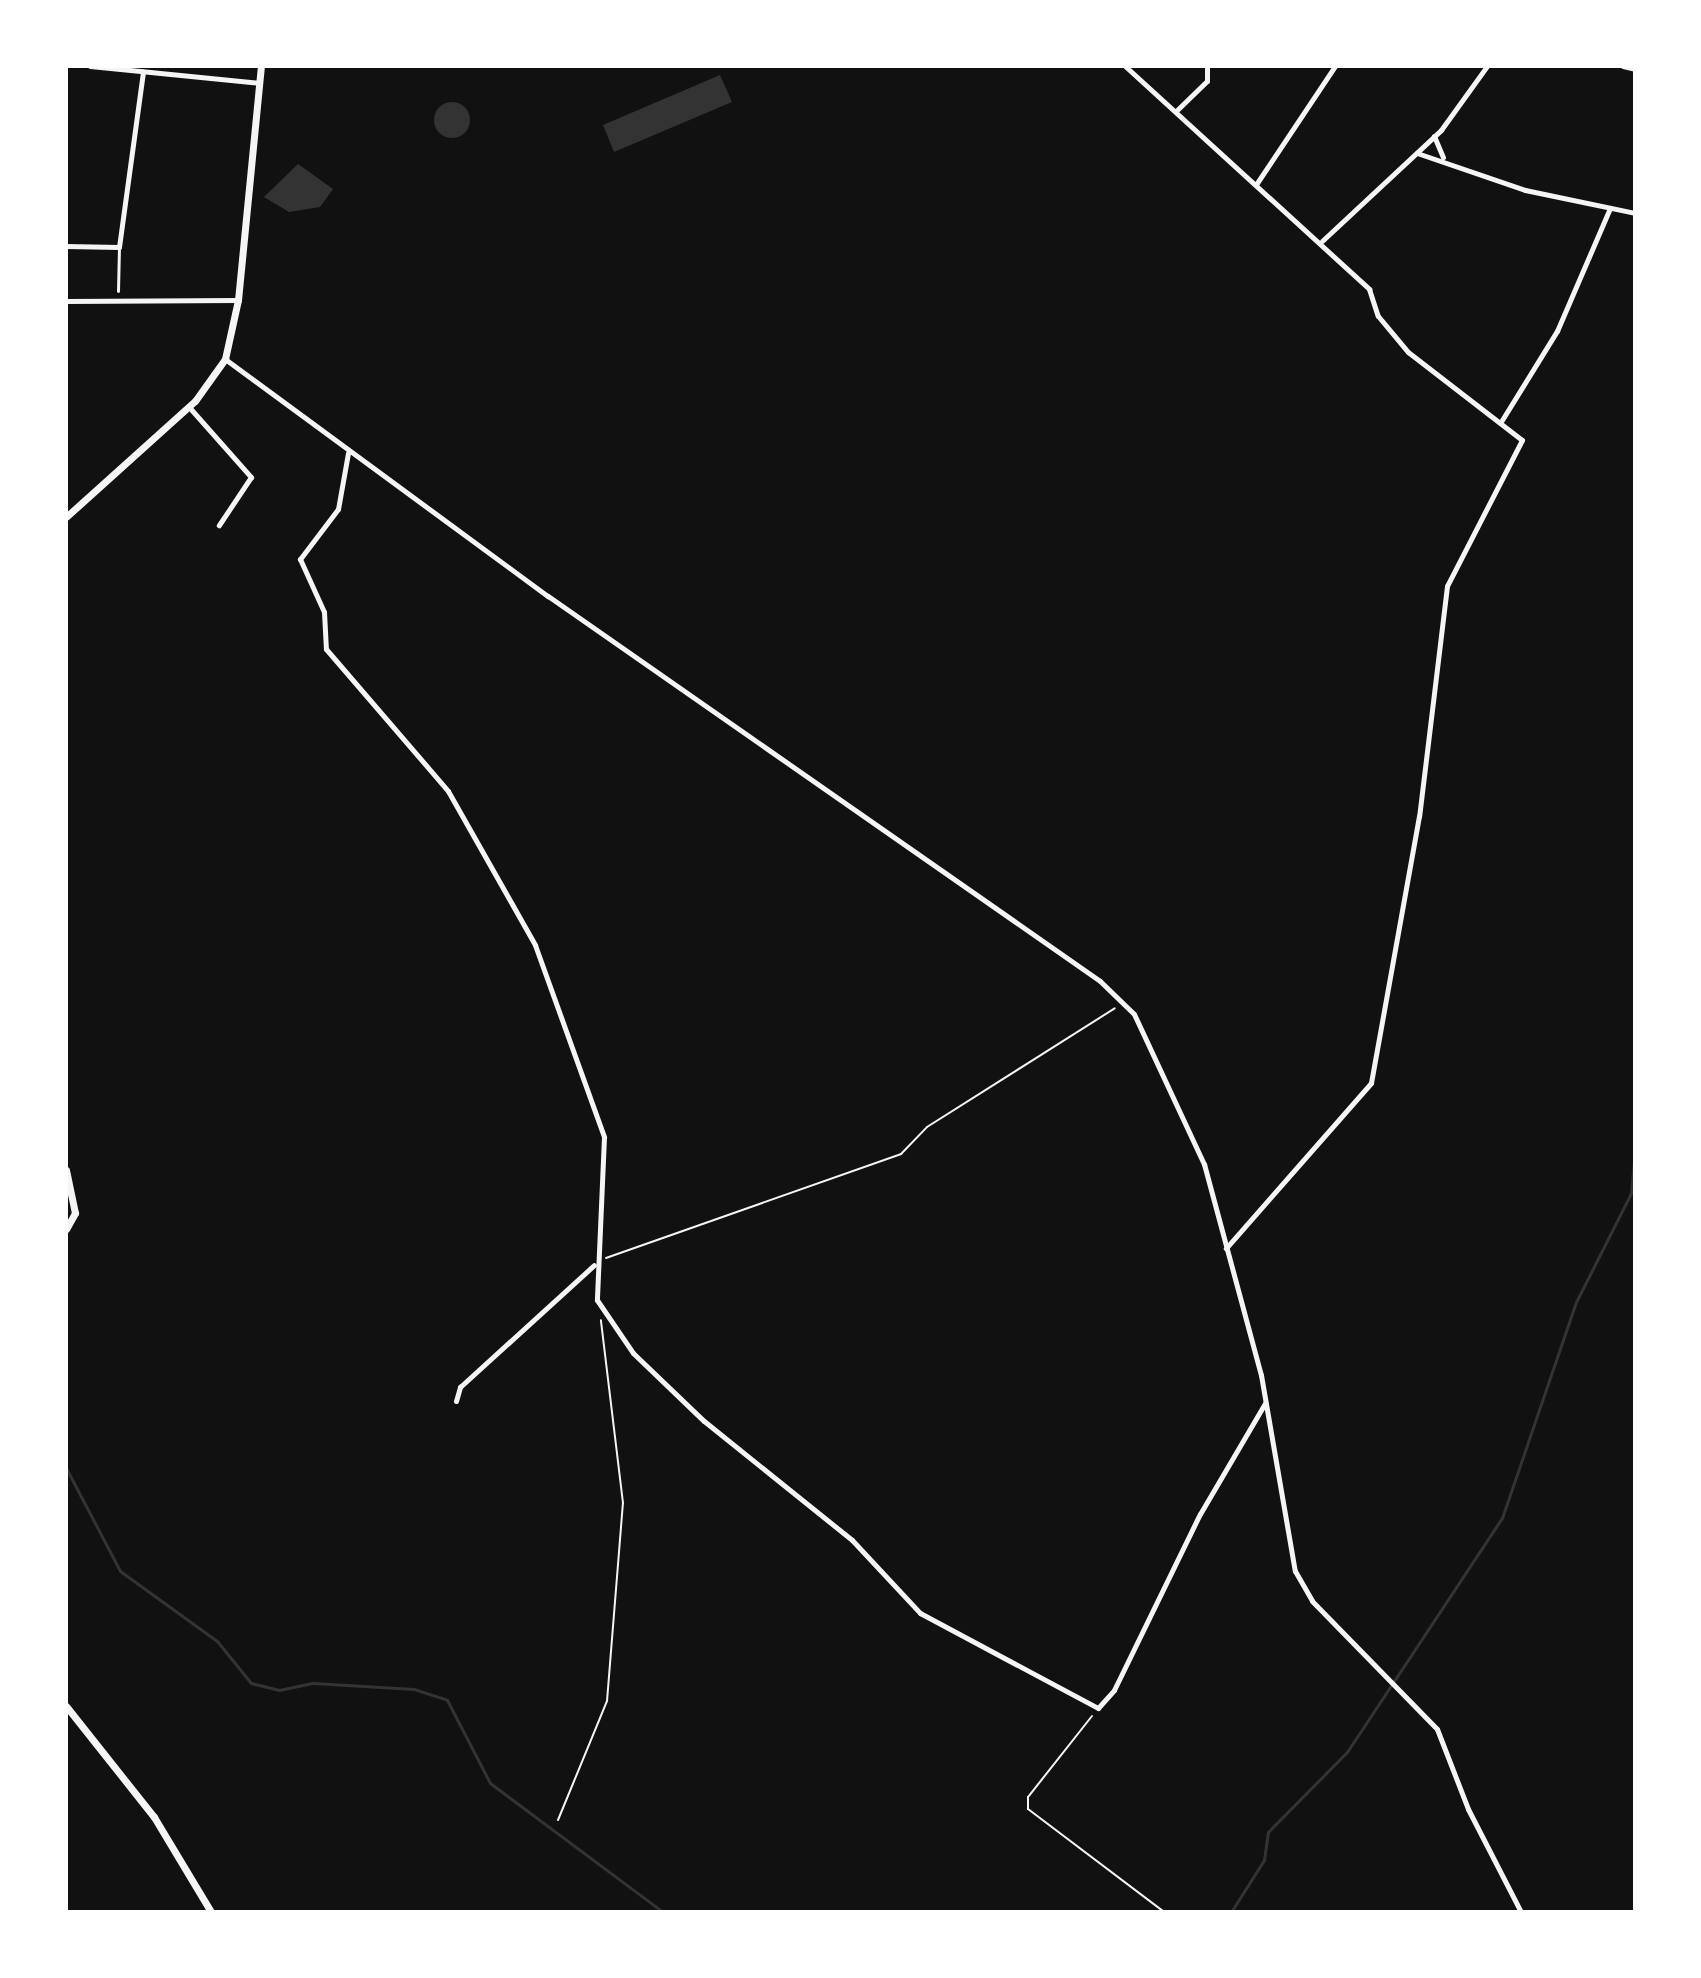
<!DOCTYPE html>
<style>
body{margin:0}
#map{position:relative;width:1701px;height:1978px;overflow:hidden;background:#111;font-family:"Titillium Web",sans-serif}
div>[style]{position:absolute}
.water>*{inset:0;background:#333}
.round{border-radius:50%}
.stream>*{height:3px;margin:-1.5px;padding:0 1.5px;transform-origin:1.5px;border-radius:1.5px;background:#333}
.path>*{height:2px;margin:-1px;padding:0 1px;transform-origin:1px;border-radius:1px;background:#f5f5f5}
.service>*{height:3px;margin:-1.5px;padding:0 1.5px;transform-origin:1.5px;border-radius:1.5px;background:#f5f5f5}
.minor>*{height:5px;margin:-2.5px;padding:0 2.5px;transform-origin:2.5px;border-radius:2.5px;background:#f5f5f5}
.tertiary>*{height:7px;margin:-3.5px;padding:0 3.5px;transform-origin:3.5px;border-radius:3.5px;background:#f5f5f5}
span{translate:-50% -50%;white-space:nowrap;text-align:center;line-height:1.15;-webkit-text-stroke:8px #fff;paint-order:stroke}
.frame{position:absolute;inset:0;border:68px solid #fff;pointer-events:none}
</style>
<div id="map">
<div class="water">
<i style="clip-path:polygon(720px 75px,732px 102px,614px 152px,603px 125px)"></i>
<i class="round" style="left:434px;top:102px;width:36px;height:36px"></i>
<i style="clip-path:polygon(298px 164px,333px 189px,320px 207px,289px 212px,264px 197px)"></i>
</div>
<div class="stream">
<i style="left:66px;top:1468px;width:116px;rotate:62.3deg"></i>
<i style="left:120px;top:1571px;width:120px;rotate:35.8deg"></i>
<i style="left:217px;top:1641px;width:54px;rotate:51deg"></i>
<i style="left:251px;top:1683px;width:29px;rotate:14deg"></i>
<i style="left:279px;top:1690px;width:35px;rotate:-12deg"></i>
<i style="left:313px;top:1683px;width:101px;rotate:3.4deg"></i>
<i style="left:414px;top:1689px;width:35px;rotate:18deg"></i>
<i style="left:447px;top:1700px;width:93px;rotate:62.6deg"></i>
<i style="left:490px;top:1783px;width:216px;rotate:36.7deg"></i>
<i style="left:1231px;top:1912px;width:62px;rotate:-57.6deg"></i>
<i style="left:1264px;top:1860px;width:28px;rotate:-82deg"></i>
<i style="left:1268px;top:1832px;width:112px;rotate:-45.4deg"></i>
<i style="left:1347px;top:1752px;width:281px;rotate:-56.5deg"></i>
<i style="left:1502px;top:1518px;width:228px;rotate:-71.1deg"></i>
<i style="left:1576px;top:1302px;width:122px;rotate:-63.2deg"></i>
<i style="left:1631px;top:1193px;width:42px;rotate:-84.6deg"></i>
</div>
<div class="path">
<i style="left:606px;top:1258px;width:313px;rotate:-19.4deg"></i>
<i style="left:901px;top:1154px;width:37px;rotate:-46deg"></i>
<i style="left:927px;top:1127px;width:222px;rotate:-32.3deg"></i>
<i style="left:1092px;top:1716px;width:103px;rotate:128.3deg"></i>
<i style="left:1028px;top:1797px;width:12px;rotate:90deg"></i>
<i style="left:1028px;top:1809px;width:171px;rotate:37.1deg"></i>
<i style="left:558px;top:1820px;width:129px;rotate:-67.6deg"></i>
<i style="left:607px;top:1701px;width:199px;rotate:-85.4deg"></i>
<i style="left:623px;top:1503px;width:184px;rotate:-96.9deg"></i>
</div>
<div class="service">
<i style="left:118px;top:291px;width:44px;rotate:-88.7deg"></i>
</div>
<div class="minor">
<i style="left:90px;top:66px;width:170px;rotate:5.7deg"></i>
<i style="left:1125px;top:66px;width:331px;rotate:42.4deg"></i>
<i style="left:1369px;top:289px;width:28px;rotate:72deg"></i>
<i style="left:1378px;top:316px;width:47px;rotate:50.2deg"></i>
<i style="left:1408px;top:352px;width:144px;rotate:37.7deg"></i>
<i style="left:1522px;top:440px;width:164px;rotate:117.2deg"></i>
<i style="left:1447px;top:586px;width:232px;rotate:96.9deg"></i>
<i style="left:1419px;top:816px;width:271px;rotate:100.2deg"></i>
<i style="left:1371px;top:1083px;width:220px;rotate:131.3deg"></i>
<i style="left:1623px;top:66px;width:12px;rotate:14deg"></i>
<i style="left:1176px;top:111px;width:43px;rotate:-44.1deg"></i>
<i style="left:1207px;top:81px;width:15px;rotate:-90deg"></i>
<i style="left:1434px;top:136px;width:23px;rotate:67deg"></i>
<i style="left:1417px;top:153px;width:114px;rotate:18.9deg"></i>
<i style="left:1525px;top:190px;width:112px;rotate:11.8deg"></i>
<i style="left:1257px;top:183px;width:141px;rotate:-56.3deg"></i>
<i style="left:1322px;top:241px;width:163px;rotate:-43deg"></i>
<i style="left:1441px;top:130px;width:79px;rotate:-54.3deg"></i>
<i style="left:66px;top:246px;width:53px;rotate:1.1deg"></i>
<i style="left:119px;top:247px;width:177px;rotate:-82.2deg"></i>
<i style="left:66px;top:301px;width:172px;rotate:-0.3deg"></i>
<i style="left:225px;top:359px;width:401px;rotate:36.3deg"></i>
<i style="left:548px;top:596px;width:673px;rotate:34.89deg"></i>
<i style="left:1100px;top:981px;width:47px;rotate:44.1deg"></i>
<i style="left:1134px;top:1014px;width:166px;rotate:65deg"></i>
<i style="left:1204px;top:1164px;width:219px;rotate:74.9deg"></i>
<i style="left:1261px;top:1375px;width:199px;rotate:80.2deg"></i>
<i style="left:1295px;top:1571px;width:34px;rotate:60deg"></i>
<i style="left:1312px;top:1601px;width:179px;rotate:45.7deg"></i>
<i style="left:1437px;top:1729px;width:86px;rotate:68.8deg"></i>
<i style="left:1468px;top:1809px;width:116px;rotate:62.8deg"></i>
<i style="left:189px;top:407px;width:94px;rotate:48.5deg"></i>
<i style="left:251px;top:477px;width:58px;rotate:123.7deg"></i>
<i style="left:1502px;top:420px;width:105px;rotate:-58.3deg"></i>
<i style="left:1557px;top:331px;width:134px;rotate:-66.7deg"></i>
<i style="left:348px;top:453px;width:57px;rotate:100.1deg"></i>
<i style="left:338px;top:509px;width:63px;rotate:127.2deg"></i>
<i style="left:300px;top:559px;width:58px;rotate:65.6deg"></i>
<i style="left:324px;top:612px;width:37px;rotate:87deg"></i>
<i style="left:326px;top:649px;width:187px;rotate:49.3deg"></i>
<i style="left:448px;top:791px;width:177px;rotate:60.5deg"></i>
<i style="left:535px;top:945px;width:204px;rotate:70.2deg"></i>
<i style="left:604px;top:1137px;width:163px;rotate:92.5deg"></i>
<i style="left:597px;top:1300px;width:64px;rotate:55.8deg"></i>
<i style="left:633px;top:1353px;width:98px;rotate:43.8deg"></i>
<i style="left:704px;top:1421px;width:190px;rotate:38.8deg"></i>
<i style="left:852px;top:1540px;width:100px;rotate:47deg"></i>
<i style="left:920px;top:1613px;width:202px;rotate:28.1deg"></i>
<i style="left:1098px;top:1708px;width:24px;rotate:-48deg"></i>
<i style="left:1114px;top:1690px;width:196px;rotate:-64deg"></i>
<i style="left:1200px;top:1514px;width:129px;rotate:-59.6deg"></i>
<i style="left:456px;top:1401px;width:15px;rotate:-74deg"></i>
<i style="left:460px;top:1387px;width:181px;rotate:-42.3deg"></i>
</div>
<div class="tertiary">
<i style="left:66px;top:517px;width:173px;rotate:-42deg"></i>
<i style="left:195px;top:401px;width:52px;rotate:-54.5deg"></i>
<i style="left:225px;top:359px;width:60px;rotate:-77.6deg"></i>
<i style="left:238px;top:300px;width:235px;rotate:-84.4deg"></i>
<i style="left:66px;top:1170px;width:44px;rotate:78.2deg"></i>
<i style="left:75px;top:1213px;width:18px;rotate:119deg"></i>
<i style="left:66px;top:1706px;width:142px;rotate:51.6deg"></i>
<i style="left:154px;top:1817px;width:111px;rotate:59deg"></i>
</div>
<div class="frame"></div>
</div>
